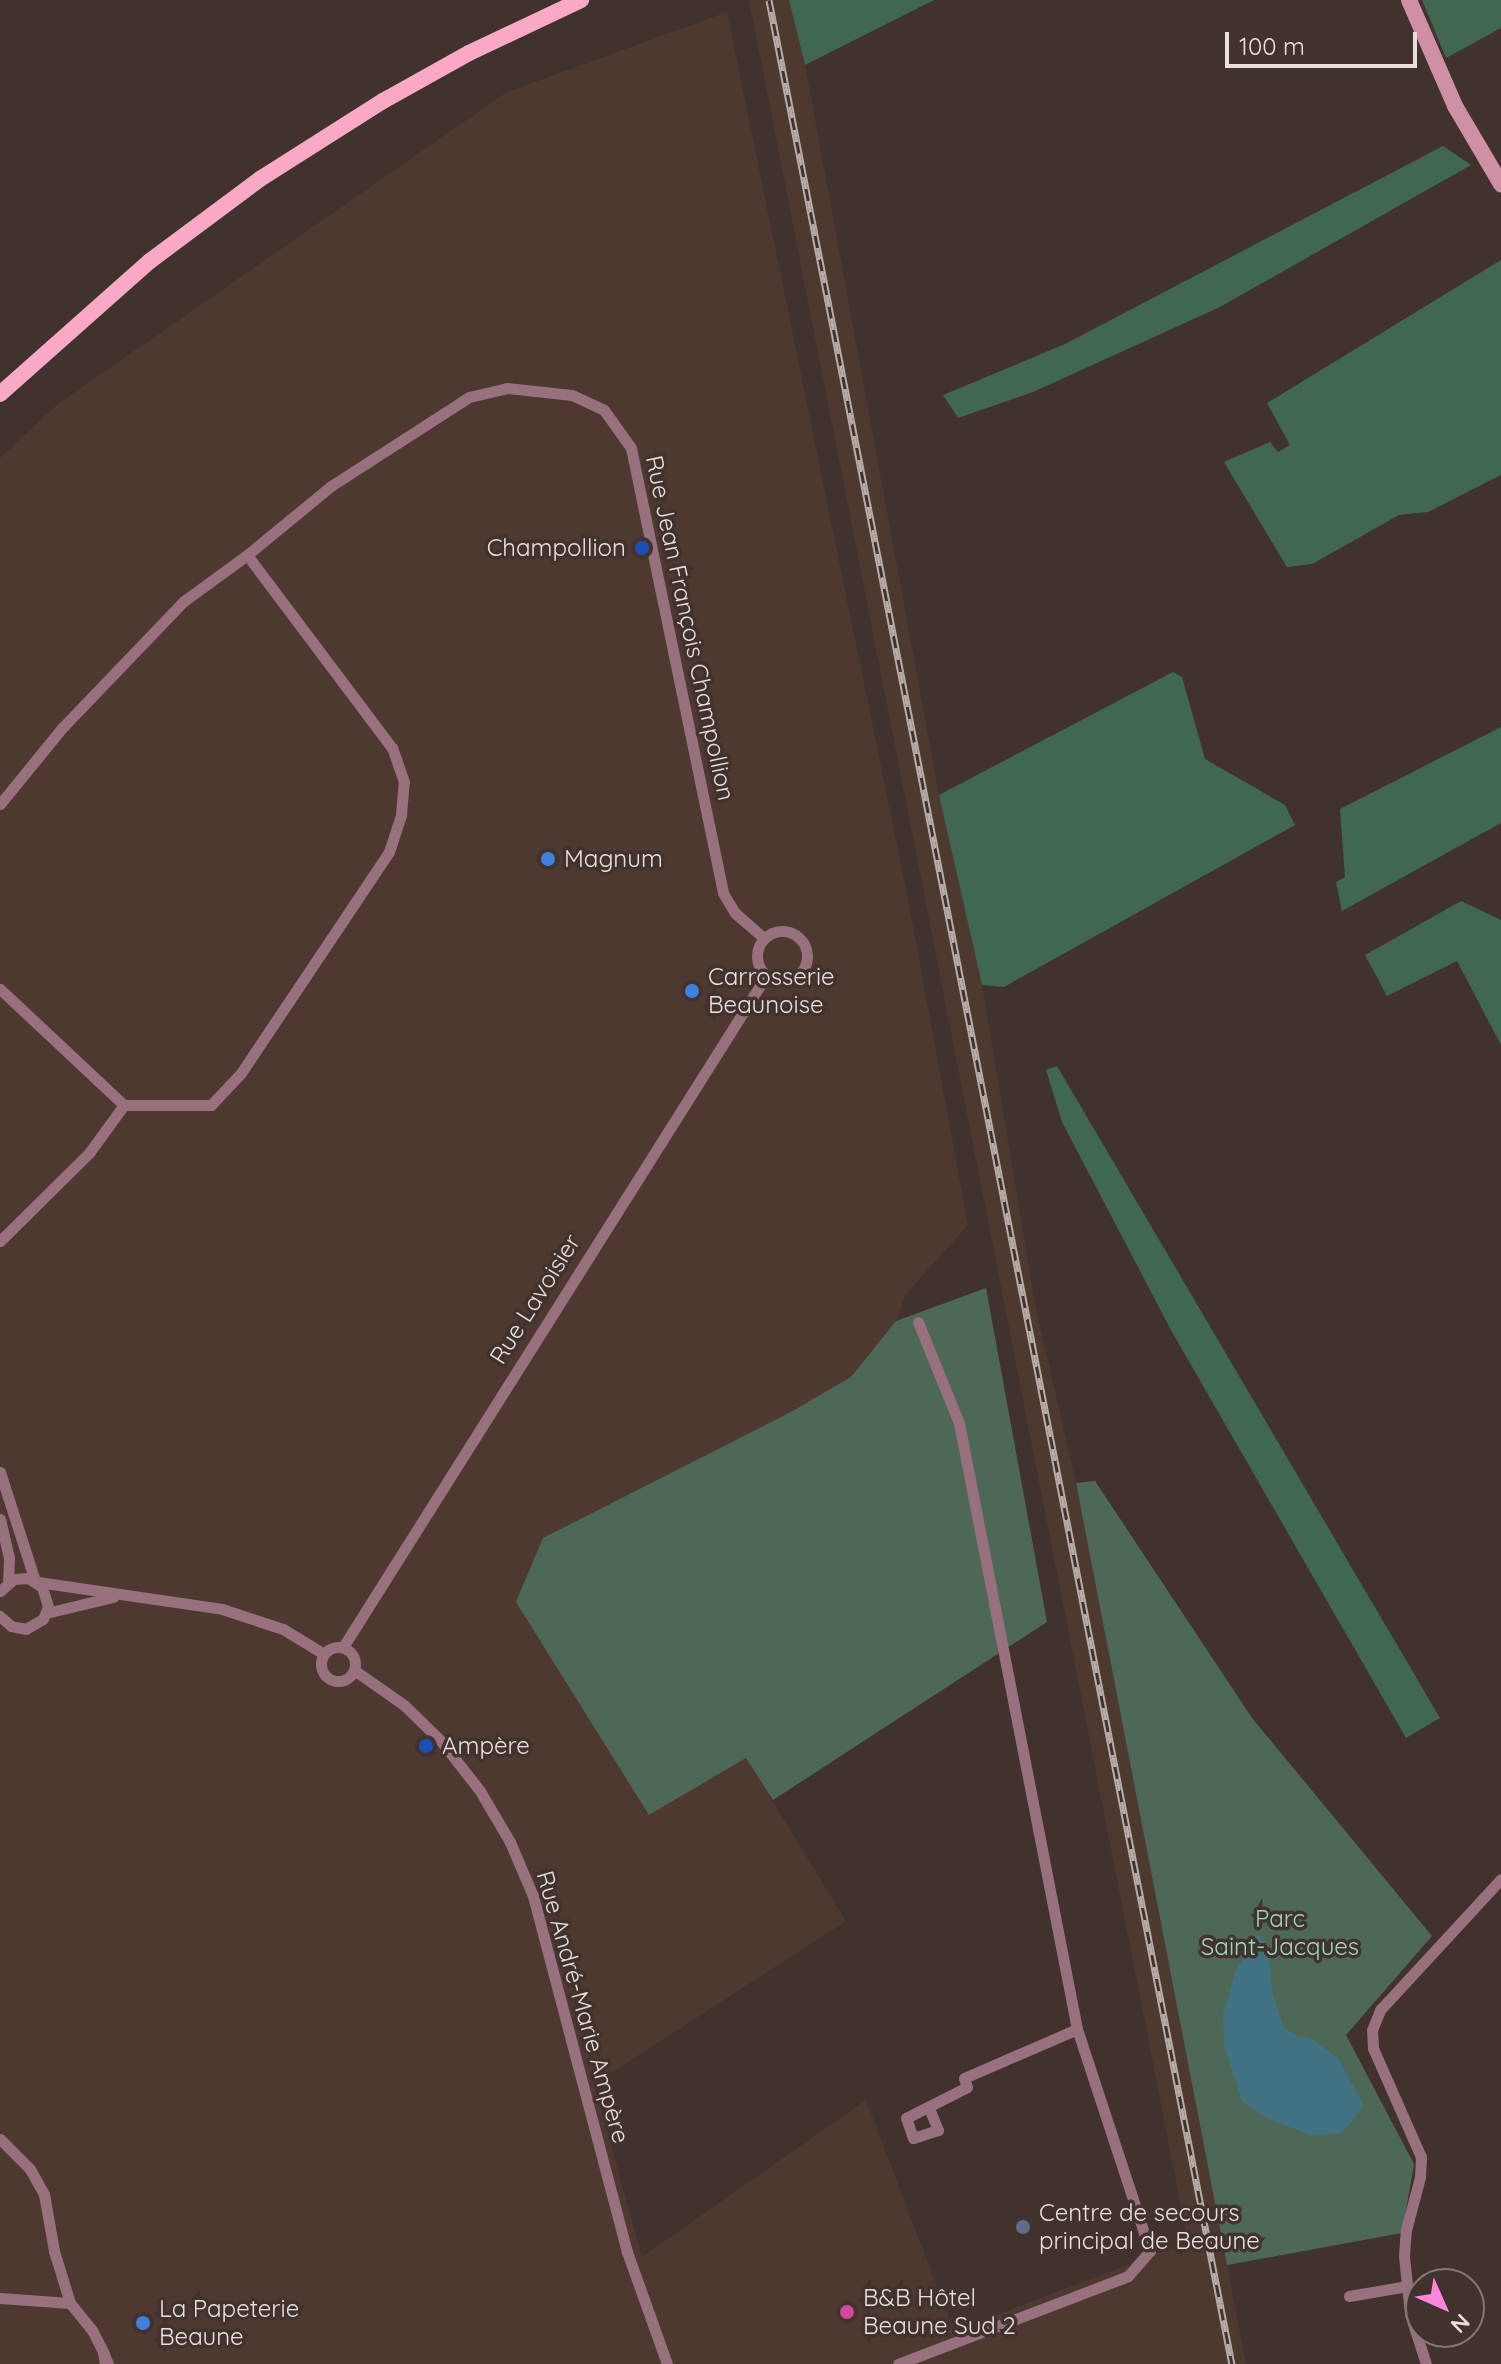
<!DOCTYPE html>
<meta charset="utf-8">
<style>
body{margin:0}
#map{position:relative;width:1501px;height:2364px;overflow:hidden;background:#41322d;font-family:Quicksand,sans-serif}
div>[style]{position:absolute}
.built>*{inset:0;background:#4e3931}
.green>*{inset:0;background:#4e6858}
.forest>*{inset:0;background:#406750}
.water>*{inset:0;background:#417282}
.minor>*{height:11px;margin:-5.5px;padding:0 5.5px;transform-origin:5.5px;border-radius:5.5px;background:#98707e}
.minor>.ring{margin:-5.5px;padding:0;box-sizing:content-box;background:none;border:11px solid #98707e;border-radius:50%}
.secondary>*{height:16px;margin:-8px;padding:0 8px;transform-origin:8px;border-radius:8px;background:#cf90a6}
.primary>*{height:16px;margin:-8px;padding:0 8px;transform-origin:8px;border-radius:8px;background:#f9a9c5}
.rail>*{height:7px;margin-top:-3.5px;transform-origin:0;background:repeating-linear-gradient(90deg,#41322d 0 12px,#b7aca8 0 24px);box-sizing:border-box;border-block:2px solid #b7aca8}
.dots>*{width:22px;height:22px;translate:-50% -50%;box-sizing:border-box;border:4px solid #41322d;border-radius:50%}
span{translate:-50% -50%;white-space:nowrap;text-align:center;line-height:1.15;-webkit-text-stroke:7px #41322d;paint-order:stroke}
.poi-label{font-size:24px;color:#e9dfdc}
.right{translate:-100% -50%;text-align:right}
.left{translate:0 -50%;text-align:left}
.street-label{font-size:24px;color:#e9dfdc}
.park-label{font-size:24px;color:#98dbb3}
.north{position:absolute;left:1405px;top:2268px;width:80px;height:80px;box-sizing:border-box;background:#41322d;border:2px solid #847773;border-radius:50%;rotate:135deg;font-size:22px;font-weight:700;line-height:32px;text-align:center;color:#e9dfdc}
.north::after{content:'';display:block;margin:auto;width:28px;height:36px;background:#ff85df;clip-path:polygon(50% 0,100% 100%,50% 72%,0 100%)}
.scale{position:absolute;left:1225px;top:32px;width:192px;height:36px;box-sizing:border-box;border:4px solid #e9dfdc;border-top:0;padding-left:10px;font-size:24px;line-height:28px;white-space:nowrap;color:#e9dfdc;-webkit-text-stroke:6px #41322d;paint-order:stroke}
</style>
<div id="map">
<div class="built">
<div style="clip-path:polygon(749px 0,789px 0,805px 65px,939px 795px,982px 985px,1035px 1304px,1076px 1483px,1246px 2364px,0 2364px,0 458px,58px 404px,507px 92px,727px 12px,908px 899px,968px 1225px,906px 1294px,896px 1321px,852px 1377px,789px 1413px,649px 1815px,746px 1758px,846px 1921px,594px 2084px,642px 2257px,866px 2100px,954px 2331px,1188px 2242px)"></div>
</div>
<div class="green">
<div style="clip-path:polygon(986px 1288px,1047px 1622px,773px 1800px,746px 1758px,649px 1815px,516px 1602px,543px 1538px,789px 1413px,851px 1377px,896px 1321px)"></div>
<div style="clip-path:polygon(1095px 1481px,1252px 1718px,1432px 1936px,1346px 2035px,1414px 2164px,1402px 2233px,1227px 2265px,1076px 1483px)"></div>
</div>
<div class="forest">
<div style="clip-path:polygon(789px 0,934px 0,805px 65px)"></div>
<div style="clip-path:polygon(1422px 0,1501px 0,1501px 28px,1446px 58px)"></div>
<div style="clip-path:polygon(1443px 146px,1471px 165px,1220px 307px,1033px 392px,958px 418px,943px 395px,1065px 344px)"></div>
<div style="clip-path:polygon(1501px 260px,1501px 475px,1428px 512px,1399px 515px,1312px 564px,1287px 567px,1224px 462px,1270px 442px,1278px 452px,1290px 445px,1267px 403px)"></div>
<div style="clip-path:polygon(1173px 672px,1182px 677px,1205px 759px,1285px 805px,1295px 825px,1004px 987px,982px 985px,939px 795px)"></div>
<div style="clip-path:polygon(1501px 727px,1501px 823px,1342px 911px,1336px 882px,1345px 877px,1340px 809px)"></div>
<div style="clip-path:polygon(1461px 901px,1501px 920px,1501px 1045px,1457px 961px,1387px 996px,1365px 955px)"></div>
<div style="clip-path:polygon(1057px 1066px,1440px 1718px,1406px 1738px,1172px 1332px,1062px 1122px,1046px 1070px)"></div>
</div>
<div class="water">
<div style="clip-path:polygon(1258px 1935px,1267px 1945px,1273px 1994px,1283px 2027px,1297px 2036px,1310px 2038px,1338px 2058px,1364px 2106px,1342px 2133px,1311px 2135px,1268px 2119px,1242px 2101px,1224px 2045px,1223px 2015px,1236px 1970px)"></div>
</div>
<div class="minor">
<div style="left:0;top:804px;width:98px;rotate:-50.8deg"></div>
<div style="left:62px;top:728px;width:176px;rotate:-46.2deg"></div>
<div style="left:184px;top:601px;width:78px;rotate:-36.1deg"></div>
<div style="left:247px;top:555px;width:109px;rotate:-39.4deg"></div>
<div style="left:331px;top:486px;width:164px;rotate:-32.8deg"></div>
<div style="left:469px;top:397px;width:39px;rotate:-13deg"></div>
<div style="left:507px;top:388px;width:65px;rotate:6.1deg"></div>
<div style="left:572px;top:395px;width:35px;rotate:25deg"></div>
<div style="left:604px;top:410px;width:47px;rotate:54.6deg"></div>
<div style="left:631px;top:448px;width:454px;rotate:78.3deg"></div>
<div style="left:723px;top:893px;width:23px;rotate:59deg"></div>
<div style="left:735px;top:913px;width:38px;rotate:41deg"></div>
<div class="ring" style="left:757px;top:931px;width:39px;height:39px"></div>
<div style="left:0;top:989px;width:170px;rotate:43.1deg"></div>
<div style="left:124px;top:1105px;width:87px"></div>
<div style="left:211px;top:1105px;width:44px;rotate:-46.8deg"></div>
<div style="left:241px;top:1073px;width:266px;rotate:-56.2deg"></div>
<div style="left:389px;top:852px;width:40px;rotate:-72deg"></div>
<div style="left:401px;top:814px;width:32px;rotate:-85deg"></div>
<div style="left:404px;top:782px;width:36px;rotate:-109deg"></div>
<div style="left:392px;top:748px;width:241px;rotate:-126.9deg"></div>
<div style="left:0;top:1241px;width:125px;rotate:-44.7deg"></div>
<div style="left:89px;top:1153px;width:59px;rotate:-53.9deg"></div>
<div style="left:0;top:1472px;width:114px;rotate:72.2deg"></div>
<div style="left:0;top:1519px;width:39px;rotate:77deg"></div>
<div style="left:9px;top:1557px;width:25px;rotate:92deg"></div>
<div style="left:38px;top:1582px;width:186px;rotate:8.3deg"></div>
<div style="left:222px;top:1609px;width:64px;rotate:18.2deg"></div>
<div style="left:283px;top:1629px;width:48px;rotate:31.4deg"></div>
<div style="left:0;top:1591px;width:18px;rotate:-41deg"></div>
<div style="left:14px;top:1579px;width:14px;rotate:-4deg"></div>
<div style="left:28px;top:1578px;width:17px;rotate:33deg"></div>
<div style="left:42px;top:1587px;width:21px;rotate:73deg"></div>
<div style="left:48px;top:1607px;width:13px;rotate:113deg"></div>
<div style="left:43px;top:1619px;width:20px;rotate:150deg"></div>
<div style="left:26px;top:1629px;width:15px;rotate:-169deg"></div>
<div style="left:11px;top:1626px;width:15px;rotate:-138deg"></div>
<div style="left:46px;top:1613px;width:69px;rotate:-13.4deg"></div>
<div class="ring" style="left:321px;top:1647px;width:23px;height:23px"></div>
<div style="left:343px;top:1647px;width:793px;rotate:-57.77deg"></div>
<div style="left:354px;top:1670px;width:61px;rotate:35deg"></div>
<div style="left:404px;top:1705px;width:52px;rotate:44.2deg"></div>
<div style="left:441px;top:1741px;width:63px;rotate:52deg"></div>
<div style="left:480px;top:1791px;width:59px;rotate:59.5deg"></div>
<div style="left:510px;top:1842px;width:59px;rotate:66.9deg"></div>
<div style="left:533px;top:1896px;width:368px;rotate:75.2deg"></div>
<div style="left:627px;top:2252px;width:119px;rotate:70.3deg"></div>
<div style="left:929px;top:2108px;width:24px;rotate:68deg"></div>
<div style="left:938px;top:2130px;width:26px;rotate:162deg"></div>
<div style="left:913px;top:2138px;width:21px;rotate:-109deg"></div>
<div style="left:906px;top:2118px;width:68px;rotate:-26.9deg"></div>
<div style="left:967px;top:2087px;width:9px;rotate:-108deg"></div>
<div style="left:964px;top:2078px;width:123px;rotate:-23.4deg"></div>
<div style="left:0;top:2139px;width:42px;rotate:45deg"></div>
<div style="left:30px;top:2169px;width:29px;rotate:61deg"></div>
<div style="left:44px;top:2194px;width:58px;rotate:80deg"></div>
<div style="left:54px;top:2251px;width:54px;rotate:72.9deg"></div>
<div style="left:70px;top:2303px;width:35px;rotate:51deg"></div>
<div style="left:92px;top:2330px;width:25px;rotate:63deg"></div>
<div style="left:1349px;top:2296px;width:59px;rotate:-9.8deg"></div>
<div style="left:0;top:2298px;width:70px;rotate:4.1deg"></div>
<div style="left:105px;top:2364px;width:12px;rotate:-99deg"></div>
<div style="left:103px;top:2352px;width:13px;rotate:67deg"></div>
<div style="left:898px;top:2364px;width:246px;rotate:-20.9deg"></div>
<div style="left:1128px;top:2276px;width:33px;rotate:-49deg"></div>
<div style="left:1150px;top:2251px;width:234px;rotate:-108.2deg"></div>
<div style="left:1077px;top:2029px;width:617px;rotate:-101.02deg"></div>
<div style="left:959px;top:1423px;width:109px;rotate:-112.1deg"></div>
<div style="left:1426px;top:2364px;width:52px;rotate:-107.7deg"></div>
<div style="left:1410px;top:2314px;width:58px;rotate:-95.9deg"></div>
<div style="left:1404px;top:2256px;width:26px;rotate:-86deg"></div>
<div style="left:1406px;top:2230px;width:55px;rotate:-75.2deg"></div>
<div style="left:1420px;top:2177px;width:20px;rotate:-87deg"></div>
<div style="left:1421px;top:2157px;width:119px;rotate:-113.8deg"></div>
<div style="left:1373px;top:2048px;width:18px;rotate:-93deg"></div>
<div style="left:1372px;top:2030px;width:22px;rotate:-68deg"></div>
<div style="left:1380px;top:2010px;width:178px;rotate:-47.3deg"></div>
</div>
<div class="secondary">
<div style="left:1409px;top:0;width:116px;rotate:66.5deg"></div>
<div style="left:1455px;top:106px;width:91px;rotate:59.5deg"></div>
</div>
<div class="primary">
<div style="left:0;top:394px;width:200px;rotate:-41.6deg"></div>
<div style="left:150px;top:261px;width:137px;rotate:-36.7deg"></div>
<div style="left:260px;top:179px;width:146px;rotate:-32.4deg"></div>
<div style="left:383px;top:101px;width:98px;rotate:-29.2deg"></div>
<div style="left:469px;top:53px;width:124px;rotate:-25.3deg"></div>
</div>
<div class="rail">
<div style="left:769px;top:0;width:2409px;rotate:78.92deg"></div>
</div>
<div class="dots">
<div style="left:642px;top:548px;background:#1a4fb4"></div>
<div style="left:548px;top:859px;background:#3f7fe0"></div>
<div style="left:692px;top:991px;background:#3f7fe0"></div>
<div style="left:426px;top:1746px;background:#1a4fb4"></div>
<div style="left:1023px;top:2227px;background:#5c6f8a"></div>
<div style="left:847px;top:2312px;background:#d1479c"></div>
<div style="left:143px;top:2323px;background:#3f7fe0"></div>
</div>
<div class="poi-label">
<span class="right" style="left:626px;top:548px">Champollion</span>
<span class="left" style="left:564px;top:859px">Magnum</span>
<span class="left" style="left:708px;top:991px">Carrosserie<br>Beaunoise</span>
<span class="left" style="left:442px;top:1746px">Ampère</span>
<span class="left" style="left:1039px;top:2227px">Centre de secours<br>principal de Beaune</span>
<span class="left" style="left:863px;top:2312px">B&amp;B Hôtel<br>Beaune Sud 2</span>
<span class="left" style="left:159px;top:2323px">La Papeterie<br>Beaune</span>
</div>
<div class="street-label">
<span style="left:690px;top:628px;rotate:78deg">Rue Jean François Champollion</span>
<span style="left:535px;top:1299px;rotate:-58deg">Rue Lavoisier</span>
<span style="left:583px;top:2007px;rotate:74deg">Rue André-Marie Ampère</span>
</div>
<div class="park-label">
<span style="left:1280px;top:1933px">Parc<br>Saint-Jacques</span>
</div>
<div class="north">N</div>
<div class="scale">100 m</div>
</div>
